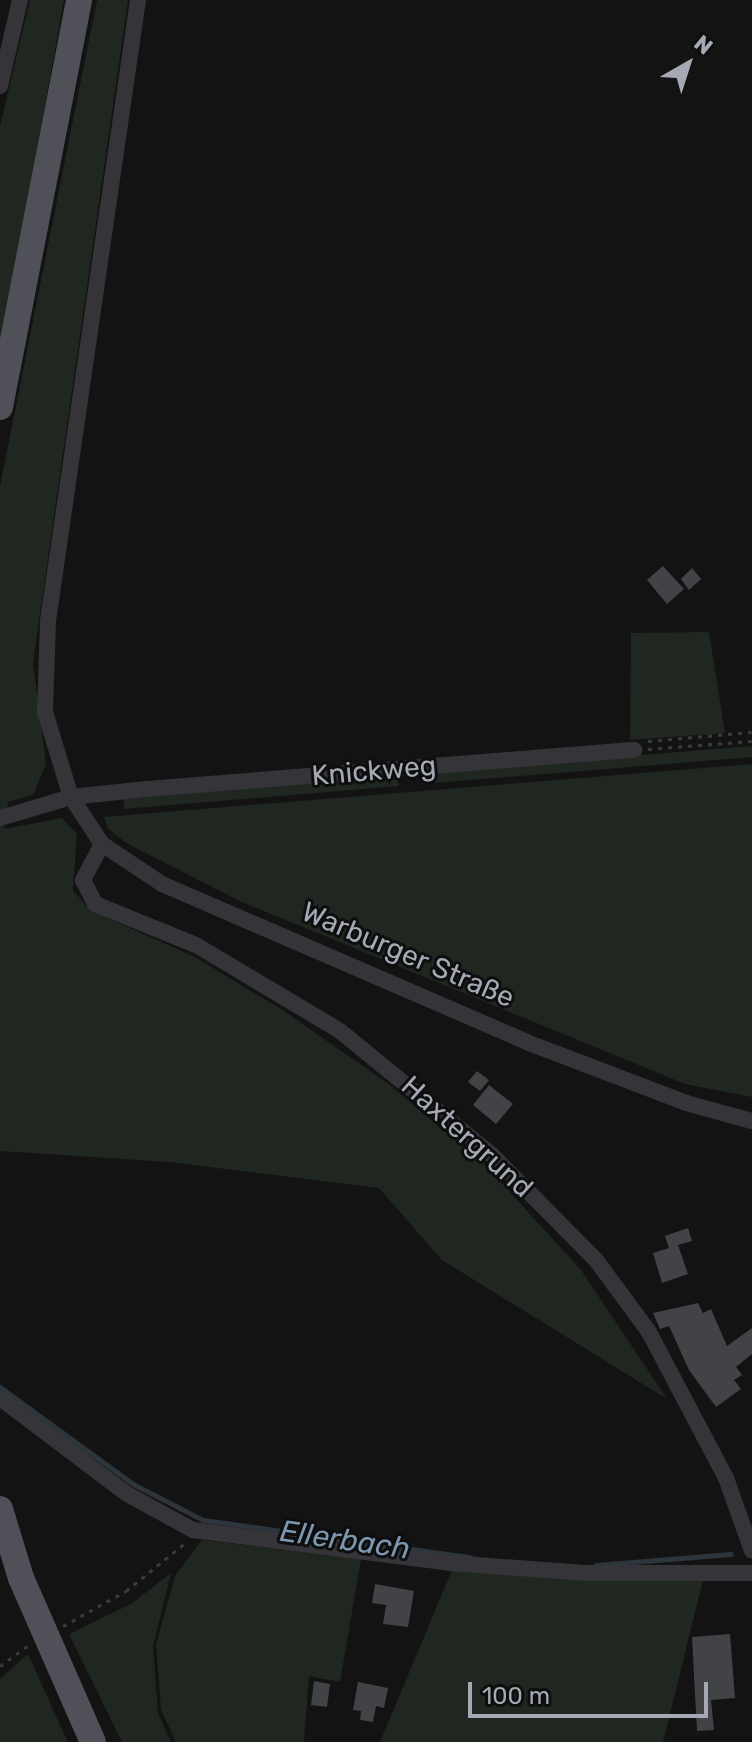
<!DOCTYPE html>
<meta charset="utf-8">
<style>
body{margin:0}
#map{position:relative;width:752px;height:1742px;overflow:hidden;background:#131314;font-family:Rubik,sans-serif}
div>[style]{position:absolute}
.green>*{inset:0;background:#1f2720}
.stream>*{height:5px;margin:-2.5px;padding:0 2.5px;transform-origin:2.5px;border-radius:2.5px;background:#2c353c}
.building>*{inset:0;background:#424347}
.path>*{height:3px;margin-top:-1.5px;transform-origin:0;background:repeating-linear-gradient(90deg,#3a3b40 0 4px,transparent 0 10px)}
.minor>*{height:16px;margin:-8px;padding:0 8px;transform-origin:8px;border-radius:8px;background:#343439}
.primary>*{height:26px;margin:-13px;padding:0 13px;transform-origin:13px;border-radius:13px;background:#505158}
span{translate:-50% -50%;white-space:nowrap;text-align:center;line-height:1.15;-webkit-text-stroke:6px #0e0e0f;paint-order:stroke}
.street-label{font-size:28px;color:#a4a9b4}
.water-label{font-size:30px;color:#7c97af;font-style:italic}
.north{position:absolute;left:648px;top:24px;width:80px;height:80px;-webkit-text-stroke:6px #0e0e0f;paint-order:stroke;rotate:39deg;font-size:22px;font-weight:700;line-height:32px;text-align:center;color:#a4a9b4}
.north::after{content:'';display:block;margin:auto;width:28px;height:36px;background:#a4a9b4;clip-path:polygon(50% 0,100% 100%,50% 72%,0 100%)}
.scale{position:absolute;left:468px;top:1682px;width:240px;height:36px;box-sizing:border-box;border:4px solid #a4a9b4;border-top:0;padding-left:10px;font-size:24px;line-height:28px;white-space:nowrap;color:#a4a9b4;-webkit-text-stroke:6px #0e0e0f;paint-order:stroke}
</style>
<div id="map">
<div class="green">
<div style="clip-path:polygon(30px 0,64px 0,0 353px,0 126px)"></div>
<div style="clip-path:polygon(97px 0,128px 0,33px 663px,46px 764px,33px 795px,8px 802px,4px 829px,62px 818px,77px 834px,73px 890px,90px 910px,195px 957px,284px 1011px,390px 1085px,486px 1166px,581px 1270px,667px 1399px,442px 1260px,379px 1188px,169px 1162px,0 1151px,0 486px)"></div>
<div style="clip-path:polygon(709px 632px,725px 733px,630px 740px,631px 633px)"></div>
<div style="clip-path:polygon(752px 746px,752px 757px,422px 784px,421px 773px)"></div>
<div style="clip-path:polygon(752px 764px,752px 1097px,685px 1084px,242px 902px,128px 844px,108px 829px,104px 817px)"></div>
<div style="clip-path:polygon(398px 774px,399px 786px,124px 809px,124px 799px)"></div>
<div style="clip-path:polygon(202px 1540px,361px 1559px,340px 1682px,309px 1676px,304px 1742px,176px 1742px,161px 1710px,156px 1645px,175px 1576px)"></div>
<div style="clip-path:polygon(452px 1570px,703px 1580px,663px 1742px,380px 1742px)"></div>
<div style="clip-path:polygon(171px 1573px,153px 1646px,158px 1713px,171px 1742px,122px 1742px,69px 1634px,131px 1604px)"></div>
<div style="clip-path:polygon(28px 1654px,60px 1725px,68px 1742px,0 1742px,0 1679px)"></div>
</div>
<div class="stream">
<div style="left:0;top:1387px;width:165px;rotate:36.1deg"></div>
<div style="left:133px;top:1484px;width:79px;rotate:27.2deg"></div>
<div style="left:203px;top:1520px;width:270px;rotate:7.9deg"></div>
<div style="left:596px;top:1565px;width:135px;rotate:-4.7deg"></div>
</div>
<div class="building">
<div style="clip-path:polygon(663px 566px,684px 589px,667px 604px,647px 580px)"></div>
<div style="clip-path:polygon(692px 568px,701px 579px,689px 590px,681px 579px)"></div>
<div style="clip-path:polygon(477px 1071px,489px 1080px,480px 1091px,468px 1082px)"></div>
<div style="clip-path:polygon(489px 1085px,513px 1104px,496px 1124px,473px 1105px)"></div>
<div style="clip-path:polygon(688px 1228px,692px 1241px,678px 1245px,688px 1274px,662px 1283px,653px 1253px,669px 1248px,665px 1236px)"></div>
<div style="clip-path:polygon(698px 1303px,703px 1313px,711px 1309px,727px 1346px,752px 1328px,752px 1354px,736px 1367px,742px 1375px,734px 1380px,741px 1389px,716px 1407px,689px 1370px,669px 1326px,660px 1329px,653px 1313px)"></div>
<div style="clip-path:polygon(375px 1584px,414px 1591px,408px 1627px,383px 1624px,386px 1605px,372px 1603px)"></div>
<div style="clip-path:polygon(730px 1634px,735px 1698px,711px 1700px,714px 1730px,697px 1731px,692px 1637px)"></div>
<div style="clip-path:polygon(314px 1681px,330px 1684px,327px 1707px,311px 1705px)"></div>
<div style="clip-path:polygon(358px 1682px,388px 1688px,384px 1708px,376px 1706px,373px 1722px,360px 1720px,361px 1711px,353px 1710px)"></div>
</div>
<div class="path">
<div style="left:648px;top:741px;width:104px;rotate:-4.9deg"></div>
<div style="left:648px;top:749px;width:104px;rotate:-4.4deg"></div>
<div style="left:63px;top:1626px;width:72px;rotate:-29.1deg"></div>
<div style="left:126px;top:1591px;width:76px;rotate:-39.1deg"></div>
<div style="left:0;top:1666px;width:36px;rotate:-36deg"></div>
</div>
<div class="minor">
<div style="left:138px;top:0;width:627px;rotate:98.25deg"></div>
<div style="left:48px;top:621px;width:91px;rotate:91.9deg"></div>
<div style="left:45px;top:712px;width:89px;rotate:73deg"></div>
<div style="left:71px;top:797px;width:56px;rotate:56.6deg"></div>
<div style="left:102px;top:844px;width:72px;rotate:33.7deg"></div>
<div style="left:162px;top:884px;width:408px;rotate:23.4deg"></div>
<div style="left:537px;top:1046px;width:160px;rotate:20.9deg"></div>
<div style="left:686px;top:1103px;width:68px;rotate:15.3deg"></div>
<div style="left:0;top:86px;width:88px;rotate:-76.9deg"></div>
<div style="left:0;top:818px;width:74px;rotate:-16.5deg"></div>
<div style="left:71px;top:797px;width:76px;rotate:-6deg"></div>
<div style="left:147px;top:789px;width:489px;rotate:-4.6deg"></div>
<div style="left:102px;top:844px;width:41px;rotate:117.8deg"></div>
<div style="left:83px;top:880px;width:27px;rotate:63deg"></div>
<div style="left:95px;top:904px;width:109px;rotate:22.1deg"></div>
<div style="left:196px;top:945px;width:168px;rotate:30.8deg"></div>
<div style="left:340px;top:1031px;width:196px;rotate:39.2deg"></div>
<div style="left:492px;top:1155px;width:148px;rotate:45.3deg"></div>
<div style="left:596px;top:1260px;width:89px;rotate:53.6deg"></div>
<div style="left:649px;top:1332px;width:165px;rotate:62.2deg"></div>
<div style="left:726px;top:1478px;width:77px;rotate:70.4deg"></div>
<div style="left:0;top:1398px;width:159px;rotate:37.1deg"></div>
<div style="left:127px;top:1494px;width:75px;rotate:28.6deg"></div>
<div style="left:193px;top:1530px;width:259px;rotate:7.3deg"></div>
<div style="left:450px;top:1563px;width:135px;rotate:4.2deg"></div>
<div style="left:585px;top:1573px;width:167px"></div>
</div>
<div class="primary">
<div style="left:0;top:407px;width:415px;rotate:-79deg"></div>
<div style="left:0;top:1509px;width:72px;rotate:73.1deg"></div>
<div style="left:21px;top:1578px;width:179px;rotate:66.3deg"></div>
</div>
<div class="street-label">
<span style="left:374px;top:771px;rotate:-5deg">Knickweg</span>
<span style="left:408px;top:955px;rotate:23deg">Warburger Straße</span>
<span style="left:467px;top:1137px;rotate:42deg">Haxtergrund</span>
</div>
<div class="water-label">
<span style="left:345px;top:1540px;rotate:8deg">Ellerbach</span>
</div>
<div class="north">N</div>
<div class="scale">100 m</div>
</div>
